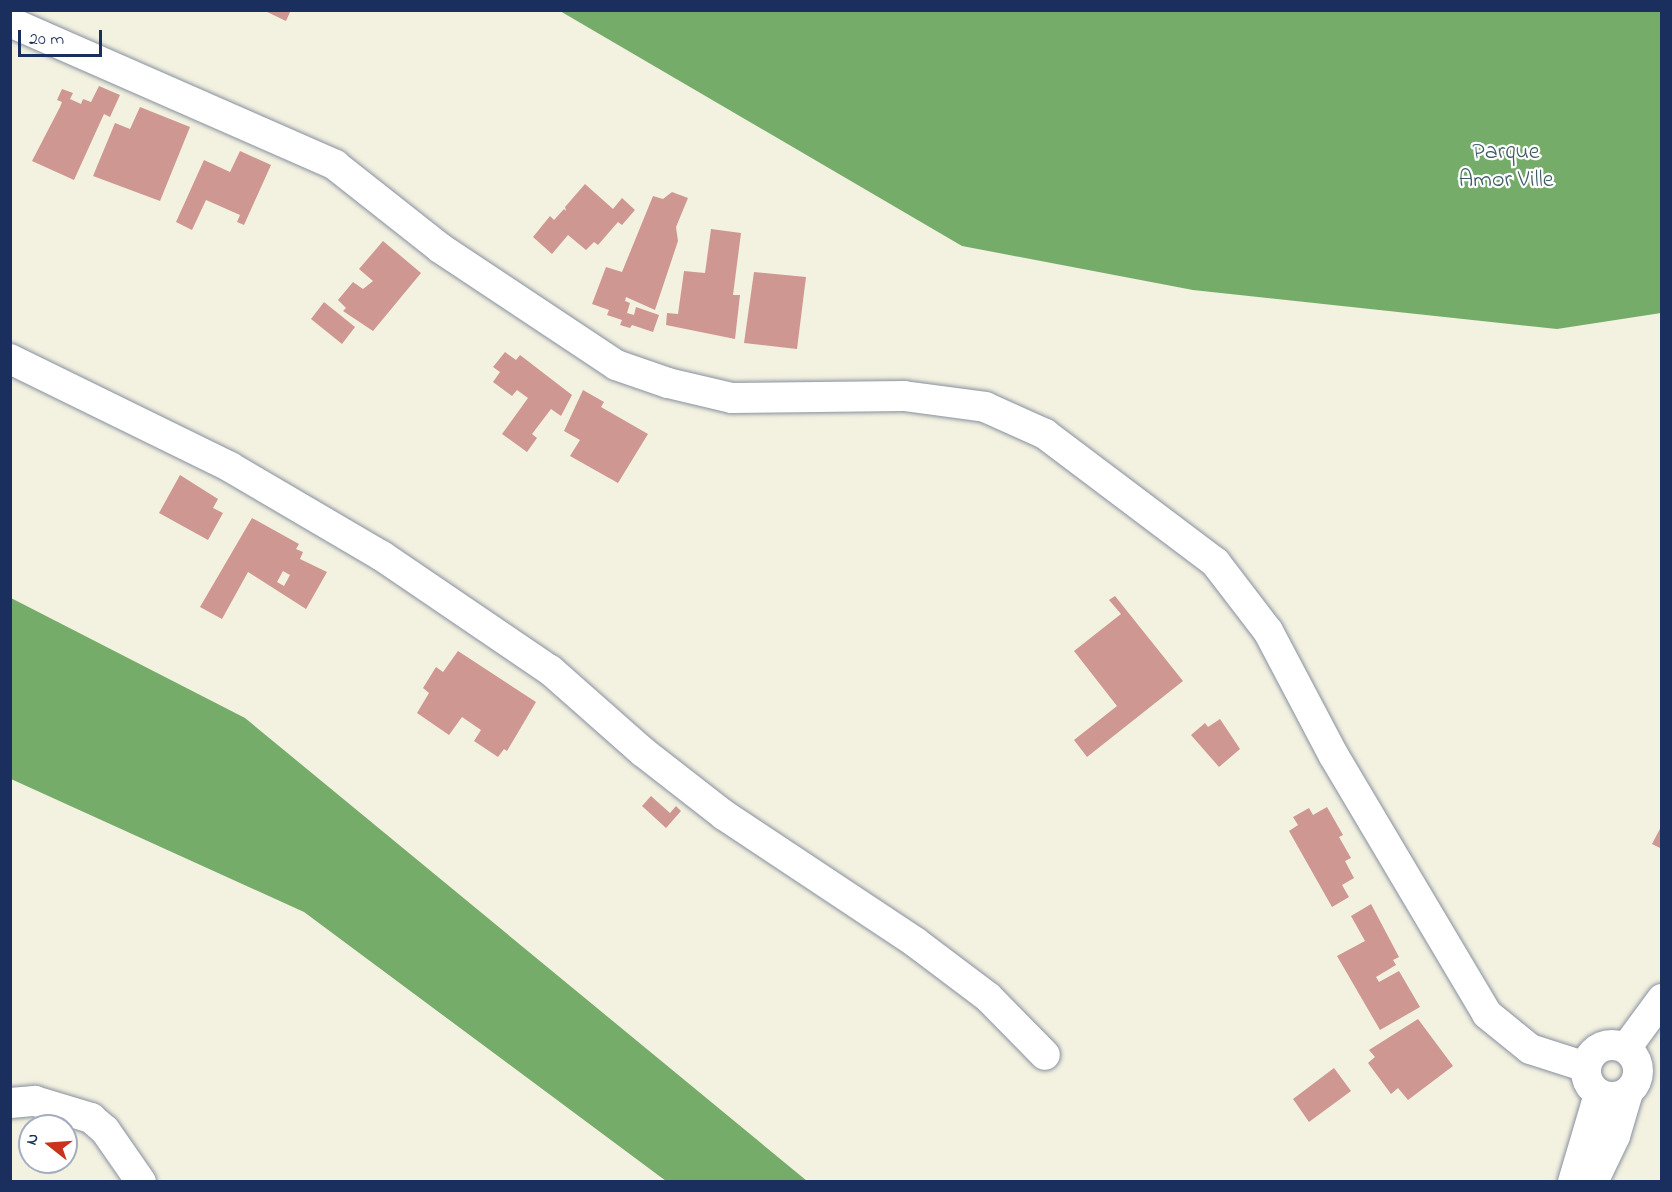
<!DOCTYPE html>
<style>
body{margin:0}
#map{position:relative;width:1672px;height:1192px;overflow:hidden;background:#f3f1e0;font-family:"Indie Flower",sans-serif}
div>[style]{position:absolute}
.forest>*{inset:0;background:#75ac69}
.building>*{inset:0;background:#cf9792}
.roads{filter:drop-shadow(0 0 2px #87909f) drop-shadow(0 0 2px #87909f)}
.minor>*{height:30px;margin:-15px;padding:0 15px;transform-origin:15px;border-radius:15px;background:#fff}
.minor>.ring{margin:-15px;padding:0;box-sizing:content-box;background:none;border:30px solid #fff;border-radius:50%}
span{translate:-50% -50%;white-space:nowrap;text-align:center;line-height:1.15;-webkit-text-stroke:4.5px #fff;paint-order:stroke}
.park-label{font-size:24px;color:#3f5d66}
.frame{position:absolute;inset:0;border:12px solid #1b2f5e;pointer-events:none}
.north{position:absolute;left:18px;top:1114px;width:60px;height:60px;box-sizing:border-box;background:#fff;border:2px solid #a4acbf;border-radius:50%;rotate:287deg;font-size:16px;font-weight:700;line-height:24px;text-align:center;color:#1b2f5e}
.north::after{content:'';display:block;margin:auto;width:21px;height:27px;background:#c8321e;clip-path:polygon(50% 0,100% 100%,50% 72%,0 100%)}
.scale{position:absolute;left:18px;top:30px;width:84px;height:27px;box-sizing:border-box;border:3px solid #1b2f5e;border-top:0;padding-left:8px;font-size:18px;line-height:21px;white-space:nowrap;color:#1b2f5e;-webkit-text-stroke:4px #fff;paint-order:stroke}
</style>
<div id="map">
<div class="forest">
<div style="clip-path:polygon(560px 11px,1661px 11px,1661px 313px,1557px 329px,1193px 290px,962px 246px)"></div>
<div style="clip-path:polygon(11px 598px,245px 718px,807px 1181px,666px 1181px,304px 912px,11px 779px)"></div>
</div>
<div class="building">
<div style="clip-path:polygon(263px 10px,291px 10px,286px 21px)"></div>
<div style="clip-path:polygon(99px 86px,120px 95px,110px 117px,104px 114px,74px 180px,32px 161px,60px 107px,62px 102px,57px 100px,62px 89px,73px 93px,70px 99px,81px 104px,83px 99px,91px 102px)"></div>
<div style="clip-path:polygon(140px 107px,190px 127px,160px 201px,93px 176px,115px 123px,130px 129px)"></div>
<div style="clip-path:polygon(240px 151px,271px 165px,244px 225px,237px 222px,240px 215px,206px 200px,192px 230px,176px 222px,204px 160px,230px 172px)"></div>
<div style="clip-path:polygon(585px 184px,613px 209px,622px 198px,635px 210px,622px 225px,618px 222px,598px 245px,594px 242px,586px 250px,568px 235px,552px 254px,533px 237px,550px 216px,554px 220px,564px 209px,566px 211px,565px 207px)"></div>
<div style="clip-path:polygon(672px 192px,688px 198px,676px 227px,678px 241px,655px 310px,626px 297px,625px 301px,630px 303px,627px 313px,634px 315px,636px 307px,659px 315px,653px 332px,632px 325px,630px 328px,620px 325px,622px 320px,607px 315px,609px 310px,592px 304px,606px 267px,622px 272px,653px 196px,663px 199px)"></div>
<div style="clip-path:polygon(711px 229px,741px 233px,733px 295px,740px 295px,735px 339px,666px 325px,667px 313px,678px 314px,684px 271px,705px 273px)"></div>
<div style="clip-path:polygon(383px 241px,421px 273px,373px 331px,343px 311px,346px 308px,338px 300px,353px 282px,363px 289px,373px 281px,359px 269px)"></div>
<div style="clip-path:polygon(754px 272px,806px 277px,797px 349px,744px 343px)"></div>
<div style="clip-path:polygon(324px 302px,355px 327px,342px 344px,311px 319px)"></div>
<div style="clip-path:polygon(505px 352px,516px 360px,520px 355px,572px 395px,561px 416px,551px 409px,532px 434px,537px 438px,527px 452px,502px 434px,528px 398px,517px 390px,512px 396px,493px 382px,500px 372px,493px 367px)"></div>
<div style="clip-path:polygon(583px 390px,604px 402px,601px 407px,648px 434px,618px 483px,570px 456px,580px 440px,564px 431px)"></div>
<div style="clip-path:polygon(180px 475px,218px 499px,213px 508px,223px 513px,208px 540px,159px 513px)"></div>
<div style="clip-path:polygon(evenodd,252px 518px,299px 544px,296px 549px,303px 552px,300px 559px,327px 572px,306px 609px,248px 572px,222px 619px,200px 607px,252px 518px,283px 571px,290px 575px,284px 586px,277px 582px,283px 571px)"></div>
<div style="clip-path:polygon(1115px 596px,1183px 681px,1087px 757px,1074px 740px,1117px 706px,1074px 651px,1121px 614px,1109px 600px)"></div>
<div style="clip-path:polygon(458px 651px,536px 702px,507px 751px,504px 749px,498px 757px,474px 741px,481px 730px,462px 717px,449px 735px,417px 713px,429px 693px,423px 688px,436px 667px,443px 672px)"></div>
<div style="clip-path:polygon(1220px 719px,1240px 749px,1219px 767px,1191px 735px,1205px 723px,1208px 727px)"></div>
<div style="clip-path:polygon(651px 796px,670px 813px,676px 806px,681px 811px,666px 828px,642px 806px)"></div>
<div style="clip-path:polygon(1327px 807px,1343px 835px,1339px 837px,1351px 858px,1345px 861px,1354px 878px,1342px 885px,1349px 897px,1332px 907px,1289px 831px,1298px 825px,1293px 817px,1309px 808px,1313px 815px)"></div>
<div style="clip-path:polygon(1662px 825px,1662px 849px,1652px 844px)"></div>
<div style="clip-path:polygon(1371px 904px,1399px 957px,1393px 960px,1396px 965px,1376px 977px,1379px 982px,1399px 971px,1420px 1007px,1380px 1030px,1337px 956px,1365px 941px,1351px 916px)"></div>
<div style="clip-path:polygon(1418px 1019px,1453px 1066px,1408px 1100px,1398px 1088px,1391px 1094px,1368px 1063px,1375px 1057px,1369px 1050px)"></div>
<div style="clip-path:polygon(1334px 1068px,1351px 1091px,1309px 1122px,1293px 1099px)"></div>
</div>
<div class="roads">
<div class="minor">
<div style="left:10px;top:22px;width:355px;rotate:23.7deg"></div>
<div style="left:335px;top:165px;width:134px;rotate:38.3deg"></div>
<div style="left:440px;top:248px;width:211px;rotate:33.6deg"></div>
<div style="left:616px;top:365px;width:55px;rotate:19.1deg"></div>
<div style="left:668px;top:383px;width:66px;rotate:13.2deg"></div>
<div style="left:732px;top:398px;width:172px;rotate:-0.7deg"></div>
<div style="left:904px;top:396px;width:82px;rotate:7.7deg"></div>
<div style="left:985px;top:407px;width:66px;rotate:24.2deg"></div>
<div style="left:1045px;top:434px;width:213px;rotate:37deg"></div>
<div style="left:1215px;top:562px;width:87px;rotate:52.5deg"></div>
<div style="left:1268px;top:631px;width:141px;rotate:62.2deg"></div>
<div style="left:1334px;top:756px;width:300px;rotate:59.3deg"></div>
<div style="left:1487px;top:1014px;width:55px;rotate:39.1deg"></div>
<div style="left:1530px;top:1049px;width:59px;rotate:17.8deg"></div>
<div style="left:10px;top:359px;width:245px;rotate:26.1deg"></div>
<div style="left:230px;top:467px;width:176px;rotate:30.4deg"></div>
<div style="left:382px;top:556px;width:203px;rotate:34.2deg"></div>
<div style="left:550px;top:670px;width:124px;rotate:41.4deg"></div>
<div style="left:643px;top:752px;width:103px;rotate:37.9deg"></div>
<div style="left:724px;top:815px;width:229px;rotate:33.6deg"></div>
<div style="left:915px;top:942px;width:91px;rotate:37deg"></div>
<div style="left:988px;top:997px;width:81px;rotate:45.5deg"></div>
<div class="ring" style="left:1586px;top:1045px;width:22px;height:22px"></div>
<div style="left:1626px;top:1048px;width:61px;rotate:-53.7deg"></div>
<div style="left:10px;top:1103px;width:25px;rotate:-5deg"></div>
<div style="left:35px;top:1101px;width:59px;rotate:16.9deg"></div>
<div style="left:91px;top:1118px;width:18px;rotate:41deg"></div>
<div style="left:105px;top:1130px;width:63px;rotate:55.3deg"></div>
<div style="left:1573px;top:1182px;width:92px;rotate:-73.5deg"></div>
<div style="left:1593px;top:1182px;width:51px;rotate:-64.4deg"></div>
<div style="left:1615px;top:1136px;width:46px;rotate:-73.5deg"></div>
</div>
</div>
<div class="park-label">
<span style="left:1506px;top:167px">Parque<br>Amor Ville</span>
</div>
<div class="frame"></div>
<div class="north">N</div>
<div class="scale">20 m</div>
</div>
